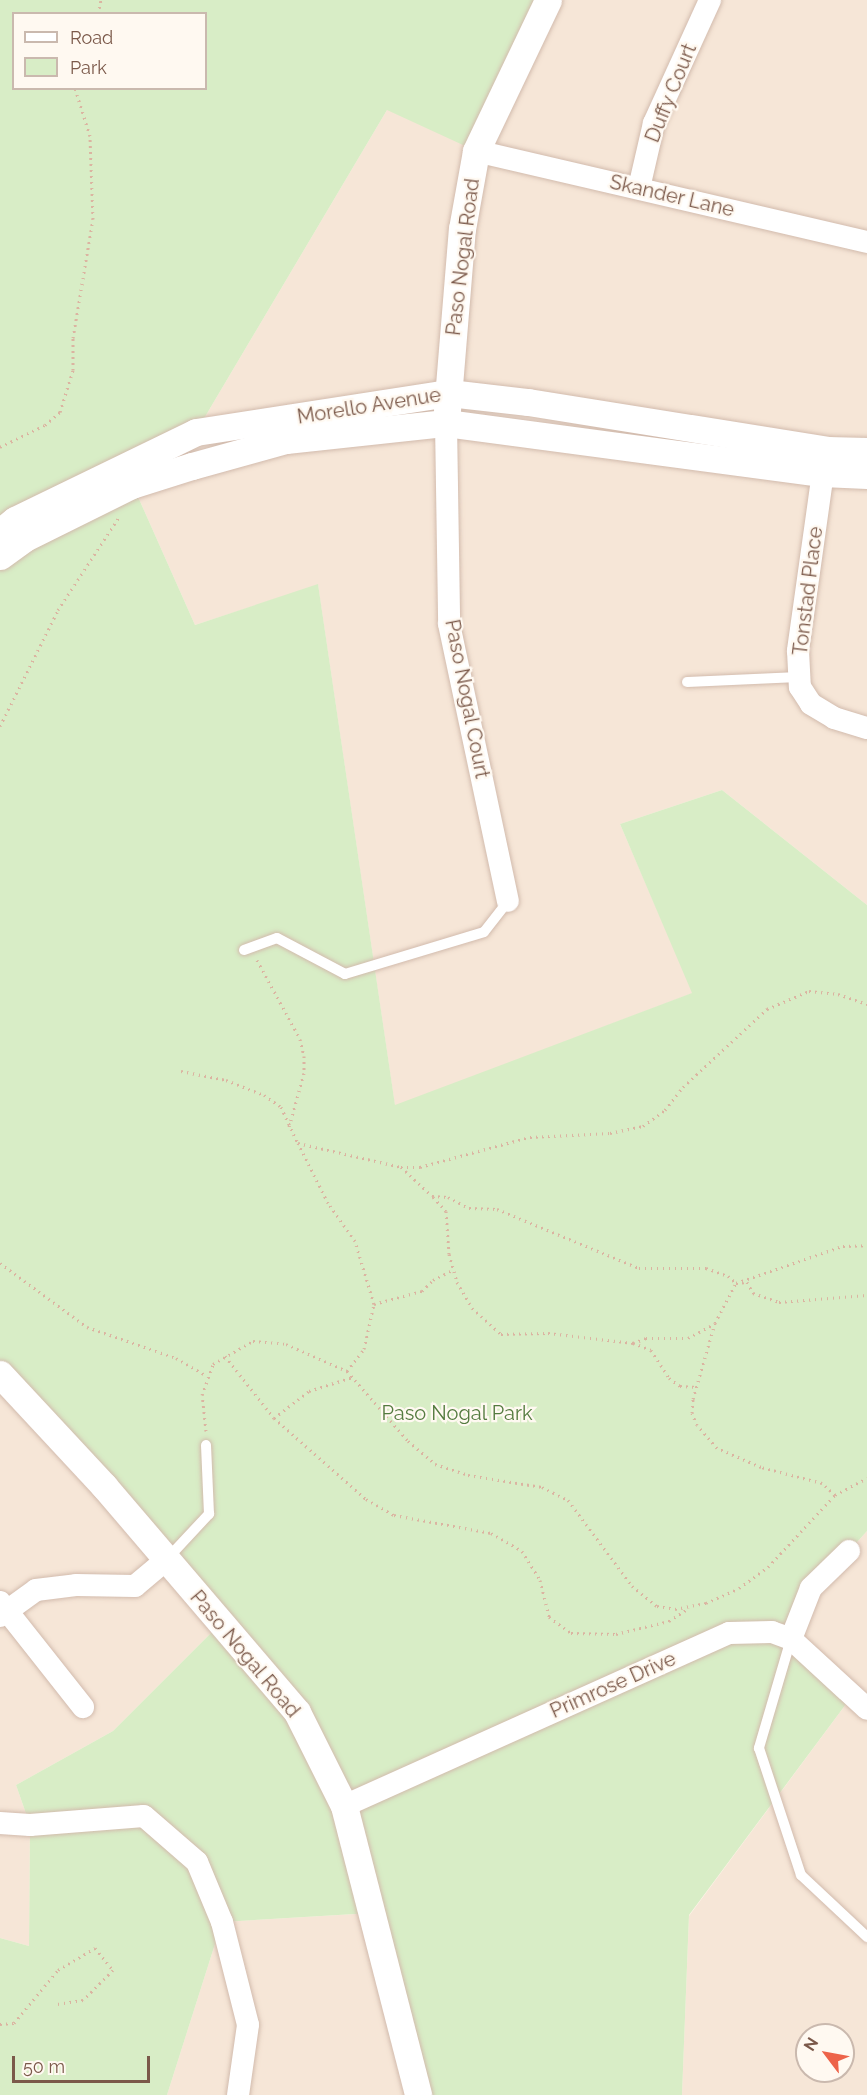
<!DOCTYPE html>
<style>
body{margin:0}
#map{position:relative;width:867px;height:2095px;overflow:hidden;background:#fef5ea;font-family:Raleway,sans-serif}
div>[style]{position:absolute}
.residential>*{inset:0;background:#f6e6d7}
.green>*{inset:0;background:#d8edc6}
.path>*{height:3px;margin-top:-1.5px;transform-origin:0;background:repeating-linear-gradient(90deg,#dbb4a1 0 1.5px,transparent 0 6px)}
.roads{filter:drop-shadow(0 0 2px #d2bbad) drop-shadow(0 0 2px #d2bbad)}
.service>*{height:10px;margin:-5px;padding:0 5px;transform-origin:5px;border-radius:5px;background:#fff}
.minor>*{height:22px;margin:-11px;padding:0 11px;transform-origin:11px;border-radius:11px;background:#fff}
.tertiary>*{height:27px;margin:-13.5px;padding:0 13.5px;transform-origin:13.5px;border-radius:13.5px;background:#fff}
span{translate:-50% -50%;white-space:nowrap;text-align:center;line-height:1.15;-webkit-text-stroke:4.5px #fff9f1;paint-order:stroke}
.street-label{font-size:20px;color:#7b594a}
.park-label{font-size:20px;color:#547b3f}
.legend{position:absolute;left:12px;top:12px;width:195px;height:78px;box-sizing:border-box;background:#fff9f1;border:2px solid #cab9ae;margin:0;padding:8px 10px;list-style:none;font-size:18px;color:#7b594a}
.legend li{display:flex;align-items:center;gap:12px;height:30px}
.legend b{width:30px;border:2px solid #cab9ae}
.north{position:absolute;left:795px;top:2023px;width:60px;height:60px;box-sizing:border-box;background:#fff9f1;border:2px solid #cab9ae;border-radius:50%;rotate:302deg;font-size:16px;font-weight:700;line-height:24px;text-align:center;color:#7b594a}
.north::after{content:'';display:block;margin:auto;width:21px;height:27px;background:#ed6349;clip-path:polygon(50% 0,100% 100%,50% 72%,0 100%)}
.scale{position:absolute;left:12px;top:2056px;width:138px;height:27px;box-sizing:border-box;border:3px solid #7b594a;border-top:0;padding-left:8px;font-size:18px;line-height:21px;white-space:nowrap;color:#7b594a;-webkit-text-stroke:4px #fff9f1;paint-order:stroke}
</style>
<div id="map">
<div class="residential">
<div style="clip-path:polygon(548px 0,867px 0,867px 451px,449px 393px,196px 432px,387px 110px)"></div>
<div style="clip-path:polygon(446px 423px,867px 475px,867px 905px,722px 790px,620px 824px,693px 993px,395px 1106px,318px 585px,195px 625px,135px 490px,192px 466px)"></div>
<div style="clip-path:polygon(0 1374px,222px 1622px,113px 1731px,16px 1785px,30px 1825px,29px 1946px,0 1938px)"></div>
<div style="clip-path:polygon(evenodd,867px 1531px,867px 2095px,682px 2095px,689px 1916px,852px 1696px,791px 1639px,849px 1551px,867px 1531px,807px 2035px,843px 2035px,843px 2071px,807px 2071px,807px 2035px)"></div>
<div style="clip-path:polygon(373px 1913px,418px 2095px,167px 2095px,222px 1922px)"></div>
</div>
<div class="green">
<div style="clip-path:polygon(evenodd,0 0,548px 0,476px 151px,387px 110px,196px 432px,0 532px,0 0,14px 14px,206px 14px,206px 88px,14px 88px,14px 14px)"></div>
<div style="clip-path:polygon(135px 490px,195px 625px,318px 584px,395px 1105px,692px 993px,620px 824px,722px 790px,867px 905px,867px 1531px,849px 1551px,791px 1638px,852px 1696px,689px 1915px,682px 2095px,418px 2095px,372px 1913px,222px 1922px,167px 2095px,0 2095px,0 1938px,29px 1946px,30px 1825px,16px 1785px,113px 1731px,222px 1622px,0 1374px,0 556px)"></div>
</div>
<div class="path">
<div style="left:98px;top:14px;width:14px;rotate:-78deg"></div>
<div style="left:0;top:447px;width:50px;rotate:-26.1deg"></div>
<div style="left:45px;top:425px;width:20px;rotate:-41deg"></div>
<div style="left:60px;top:412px;width:44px;rotate:-72.8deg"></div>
<div style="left:73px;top:370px;width:32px;rotate:-90deg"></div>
<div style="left:73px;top:338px;width:121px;rotate:-80.5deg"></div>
<div style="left:93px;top:219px;width:83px;rotate:-92.1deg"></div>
<div style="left:90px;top:136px;width:50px;rotate:-107.4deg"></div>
<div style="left:0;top:726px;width:130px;rotate:-63.4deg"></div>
<div style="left:58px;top:610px;width:111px;rotate:-56.7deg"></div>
<div style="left:257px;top:960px;width:90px;rotate:61.4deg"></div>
<div style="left:300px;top:1039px;width:17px;rotate:77deg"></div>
<div style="left:304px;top:1056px;width:17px;rotate:90deg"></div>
<div style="left:304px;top:1073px;width:56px;rotate:105.5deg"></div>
<div style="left:181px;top:1071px;width:46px;rotate:11.3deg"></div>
<div style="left:226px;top:1080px;width:41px;rotate:21.5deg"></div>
<div style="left:264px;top:1095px;width:21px;rotate:35deg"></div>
<div style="left:281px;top:1107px;width:40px;rotate:65deg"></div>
<div style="left:401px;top:1167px;width:19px"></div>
<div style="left:420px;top:1167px;width:114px;rotate:-15.3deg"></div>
<div style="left:530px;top:1137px;width:80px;rotate:-2.9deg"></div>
<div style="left:610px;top:1133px;width:34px;rotate:-12deg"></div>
<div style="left:643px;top:1126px;width:27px;rotate:-36deg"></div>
<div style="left:665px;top:1110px;width:29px;rotate:-52deg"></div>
<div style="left:683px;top:1087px;width:115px;rotate:-42.9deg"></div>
<div style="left:767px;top:1009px;width:46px;rotate:-23.2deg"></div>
<div style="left:809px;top:991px;width:29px;rotate:6deg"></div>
<div style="left:838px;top:994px;width:31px;rotate:19deg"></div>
<div style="left:433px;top:1197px;width:19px;rotate:47deg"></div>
<div style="left:446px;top:1211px;width:43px;rotate:86deg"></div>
<div style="left:449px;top:1254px;width:29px;rotate:74deg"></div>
<div style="left:457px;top:1282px;width:30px;rotate:60deg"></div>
<div style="left:472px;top:1308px;width:39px;rotate:42deg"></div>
<div style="left:501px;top:1334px;width:47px;rotate:-1.2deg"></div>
<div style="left:548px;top:1333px;width:86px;rotate:6.7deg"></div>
<div style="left:633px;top:1343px;width:19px;rotate:21deg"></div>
<div style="left:651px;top:1350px;width:33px;rotate:57deg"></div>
<div style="left:669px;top:1378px;width:14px;rotate:36deg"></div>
<div style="left:680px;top:1386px;width:17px;rotate:3deg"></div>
<div style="left:0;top:1263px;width:108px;rotate:36.3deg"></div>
<div style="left:87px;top:1327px;width:94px;rotate:19.2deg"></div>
<div style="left:176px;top:1358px;width:34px;rotate:30deg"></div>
<div style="left:374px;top:1304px;width:50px;rotate:-15.2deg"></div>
<div style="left:422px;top:1291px;width:16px;rotate:-45deg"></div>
<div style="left:433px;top:1280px;width:22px;rotate:-27deg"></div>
<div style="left:633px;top:1343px;width:14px;rotate:-21deg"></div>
<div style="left:646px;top:1338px;width:42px"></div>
<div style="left:688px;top:1338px;width:30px;rotate:-28deg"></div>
<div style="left:225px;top:1356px;width:79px;rotate:51.7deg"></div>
<div style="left:274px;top:1418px;width:123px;rotate:41.4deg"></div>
<div style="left:366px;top:1499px;width:32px;rotate:30deg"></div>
<div style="left:394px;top:1515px;width:99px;rotate:10.5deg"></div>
<div style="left:491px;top:1533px;width:36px;rotate:30deg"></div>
<div style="left:522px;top:1551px;width:34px;rotate:58deg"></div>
<div style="left:540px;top:1580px;width:38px;rotate:76deg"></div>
<div style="left:549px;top:1617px;width:27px;rotate:36deg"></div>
<div style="left:571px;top:1633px;width:45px;rotate:1.3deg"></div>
<div style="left:616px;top:1634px;width:55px;rotate:-13.8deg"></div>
<div style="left:669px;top:1621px;width:24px;rotate:-33deg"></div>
<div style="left:347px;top:1371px;width:28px;rotate:-52deg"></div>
<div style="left:364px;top:1349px;width:46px;rotate:-77.5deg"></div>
<div style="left:374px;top:1304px;width:66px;rotate:-106.8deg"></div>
<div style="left:355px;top:1241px;width:47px;rotate:-125.4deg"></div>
<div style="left:328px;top:1203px;width:67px;rotate:-116.6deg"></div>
<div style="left:298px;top:1143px;width:106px;rotate:13.1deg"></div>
<div style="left:401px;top:1167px;width:42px;rotate:43.1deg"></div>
<div style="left:432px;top:1196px;width:16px;rotate:4deg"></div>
<div style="left:448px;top:1197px;width:24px;rotate:28deg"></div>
<div style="left:469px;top:1208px;width:28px;rotate:2deg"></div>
<div style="left:497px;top:1209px;width:154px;rotate:22.6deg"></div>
<div style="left:639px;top:1268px;width:67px"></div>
<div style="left:706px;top:1268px;width:23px;rotate:20deg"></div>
<div style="left:728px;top:1276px;width:11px;rotate:41deg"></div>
<div style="left:736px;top:1283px;width:113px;rotate:-19.1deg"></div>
<div style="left:843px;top:1246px;width:24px;rotate:-2deg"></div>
<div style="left:274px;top:1418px;width:44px;rotate:-37.6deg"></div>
<div style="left:309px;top:1391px;width:46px;rotate:-17.7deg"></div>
<div style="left:206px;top:1431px;width:36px;rotate:-96deg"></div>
<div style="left:202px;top:1395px;width:33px;rotate:-70deg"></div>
<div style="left:213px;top:1364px;width:46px;rotate:-29.9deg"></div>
<div style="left:253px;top:1341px;width:33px;rotate:5deg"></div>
<div style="left:286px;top:1344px;width:67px;rotate:23.9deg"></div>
<div style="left:347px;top:1371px;width:93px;rotate:48.9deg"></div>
<div style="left:408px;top:1441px;width:35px;rotate:40deg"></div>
<div style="left:435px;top:1464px;width:35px;rotate:18deg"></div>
<div style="left:468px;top:1475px;width:75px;rotate:9.2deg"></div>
<div style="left:542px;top:1487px;width:29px;rotate:27deg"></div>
<div style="left:568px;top:1500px;width:107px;rotate:53.3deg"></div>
<div style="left:632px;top:1586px;width:32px;rotate:39deg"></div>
<div style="left:657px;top:1606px;width:18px;rotate:9deg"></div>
<div style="left:675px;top:1609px;width:32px;rotate:-11deg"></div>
<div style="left:706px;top:1603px;width:36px;rotate:-24deg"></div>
<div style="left:739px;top:1588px;width:36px;rotate:-36deg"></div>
<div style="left:768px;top:1567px;width:98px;rotate:-47.1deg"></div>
<div style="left:835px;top:1495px;width:36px;rotate:-28deg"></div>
<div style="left:835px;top:1495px;width:18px;rotate:-137deg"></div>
<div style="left:822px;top:1483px;width:63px;rotate:-165.3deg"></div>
<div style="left:761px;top:1467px;width:48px;rotate:-156.6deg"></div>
<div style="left:717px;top:1448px;width:30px;rotate:-131deg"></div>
<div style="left:697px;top:1425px;width:13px;rotate:-113deg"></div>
<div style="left:692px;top:1413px;width:14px;rotate:-86deg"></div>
<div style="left:693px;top:1399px;width:79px;rotate:-73.9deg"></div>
<div style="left:715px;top:1323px;width:45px;rotate:-62.3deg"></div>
<div style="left:736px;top:1283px;width:11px;rotate:-5deg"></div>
<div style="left:747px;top:1282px;width:13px;rotate:61deg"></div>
<div style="left:753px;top:1293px;width:28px;rotate:19deg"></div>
<div style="left:779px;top:1302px;width:88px;rotate:-4.5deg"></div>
<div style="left:0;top:2024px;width:14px;rotate:-4deg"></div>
<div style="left:14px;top:2023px;width:69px;rotate:-50.3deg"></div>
<div style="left:58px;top:1970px;width:43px;rotate:-30.7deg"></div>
<div style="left:95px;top:1948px;width:28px;rotate:51deg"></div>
<div style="left:113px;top:1970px;width:42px;rotate:135deg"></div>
<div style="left:83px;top:2000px;width:26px;rotate:171deg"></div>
</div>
<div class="roads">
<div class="service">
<div style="left:687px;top:682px;width:112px;rotate:-2.6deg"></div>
<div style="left:244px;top:950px;width:35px;rotate:-20deg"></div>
<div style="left:277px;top:938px;width:77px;rotate:27.9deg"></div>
<div style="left:345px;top:974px;width:145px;rotate:-16.8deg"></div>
<div style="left:484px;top:932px;width:39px;rotate:-52deg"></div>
<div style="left:167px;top:1559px;width:62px;rotate:-47deg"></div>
<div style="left:209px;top:1514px;width:69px;rotate:-92.5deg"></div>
<div style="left:791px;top:1639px;width:114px;rotate:106.4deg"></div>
<div style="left:759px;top:1748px;width:134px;rotate:71.7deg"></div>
<div style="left:801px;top:1875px;width:91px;rotate:43.2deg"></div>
</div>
<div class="minor">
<div style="left:476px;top:151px;width:401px;rotate:13.1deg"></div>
<div style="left:639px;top:188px;width:67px;rotate:-77deg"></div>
<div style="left:654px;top:123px;width:135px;rotate:-65.5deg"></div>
<div style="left:446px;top:423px;width:201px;rotate:89.1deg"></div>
<div style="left:449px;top:624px;width:283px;rotate:78deg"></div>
<div style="left:825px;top:458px;width:195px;rotate:98deg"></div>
<div style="left:798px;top:651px;width:36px;rotate:87deg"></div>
<div style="left:800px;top:687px;width:20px;rotate:57deg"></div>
<div style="left:811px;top:704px;width:27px;rotate:31deg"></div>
<div style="left:834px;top:718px;width:34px;rotate:17deg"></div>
<div style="left:0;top:1602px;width:134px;rotate:51.7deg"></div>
<div style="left:0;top:1616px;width:44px;rotate:-35.8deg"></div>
<div style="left:36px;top:1590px;width:40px;rotate:-7.1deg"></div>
<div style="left:76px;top:1585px;width:59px;rotate:1deg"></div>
<div style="left:135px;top:1586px;width:39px;rotate:-40deg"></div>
<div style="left:791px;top:1639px;width:55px;rotate:-68.6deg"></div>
<div style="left:811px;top:1588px;width:53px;rotate:-44.2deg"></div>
<div style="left:344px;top:1806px;width:422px;rotate:-24.2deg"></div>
<div style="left:729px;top:1633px;width:43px;rotate:-1.3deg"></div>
<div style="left:772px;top:1632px;width:20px;rotate:20deg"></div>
<div style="left:791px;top:1639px;width:103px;rotate:42.6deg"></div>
<div style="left:0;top:1823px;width:30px;rotate:4deg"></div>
<div style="left:30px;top:1825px;width:114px;rotate:-4.5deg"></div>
<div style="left:144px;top:1816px;width:70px;rotate:41deg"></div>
<div style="left:197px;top:1862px;width:65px;rotate:67.4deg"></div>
<div style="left:222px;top:1922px;width:106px;rotate:75.8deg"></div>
<div style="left:248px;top:2025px;width:71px;rotate:98.1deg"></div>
</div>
<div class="tertiary">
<div style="left:447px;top:410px;width:182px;rotate:-85.3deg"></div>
<div style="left:462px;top:229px;width:79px;rotate:-79.8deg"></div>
<div style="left:476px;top:151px;width:167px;rotate:-64.5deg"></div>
<div style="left:0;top:532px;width:19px;rotate:-39deg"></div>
<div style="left:15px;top:520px;width:201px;rotate:-25.9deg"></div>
<div style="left:196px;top:432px;width:256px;rotate:-8.8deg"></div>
<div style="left:449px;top:393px;width:80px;rotate:6.5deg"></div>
<div style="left:528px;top:402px;width:303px;rotate:9.1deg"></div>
<div style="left:827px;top:450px;width:40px;rotate:1.4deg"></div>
<div style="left:0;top:556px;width:29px;rotate:-36deg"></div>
<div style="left:23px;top:539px;width:122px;rotate:-26.4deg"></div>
<div style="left:132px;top:485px;width:63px;rotate:-17.6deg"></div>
<div style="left:192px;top:466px;width:98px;rotate:-15.5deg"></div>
<div style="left:286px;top:440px;width:161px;rotate:-6.1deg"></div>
<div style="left:446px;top:423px;width:379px;rotate:7.6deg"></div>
<div style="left:822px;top:473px;width:45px;rotate:2.5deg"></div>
<div style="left:0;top:1374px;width:153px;rotate:47.1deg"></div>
<div style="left:104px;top:1486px;width:297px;rotate:49.5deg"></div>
<div style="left:297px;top:1712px;width:105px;rotate:63.4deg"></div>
<div style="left:344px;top:1806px;width:298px;rotate:75.6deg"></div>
</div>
</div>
<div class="street-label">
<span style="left:671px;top:93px;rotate:-68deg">Duffy Court</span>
<span style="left:672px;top:196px;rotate:13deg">Skander Lane</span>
<span style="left:463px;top:257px;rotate:-83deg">Paso Nogal Road</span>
<span style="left:369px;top:406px;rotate:-9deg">Morello Avenue</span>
<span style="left:808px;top:591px;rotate:-83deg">Tonstad Place</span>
<span style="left:467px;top:699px;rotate:79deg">Paso Nogal Court</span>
<span style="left:245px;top:1654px;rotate:50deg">Paso Nogal Road</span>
<span style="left:613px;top:1685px;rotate:-24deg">Primrose Drive</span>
</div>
<div class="park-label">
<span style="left:457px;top:1413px">Paso Nogal Park</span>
</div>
<ul class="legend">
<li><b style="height:8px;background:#fff"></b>Road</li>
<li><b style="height:16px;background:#d8edc6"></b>Park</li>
</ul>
<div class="north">N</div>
<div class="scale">50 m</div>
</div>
